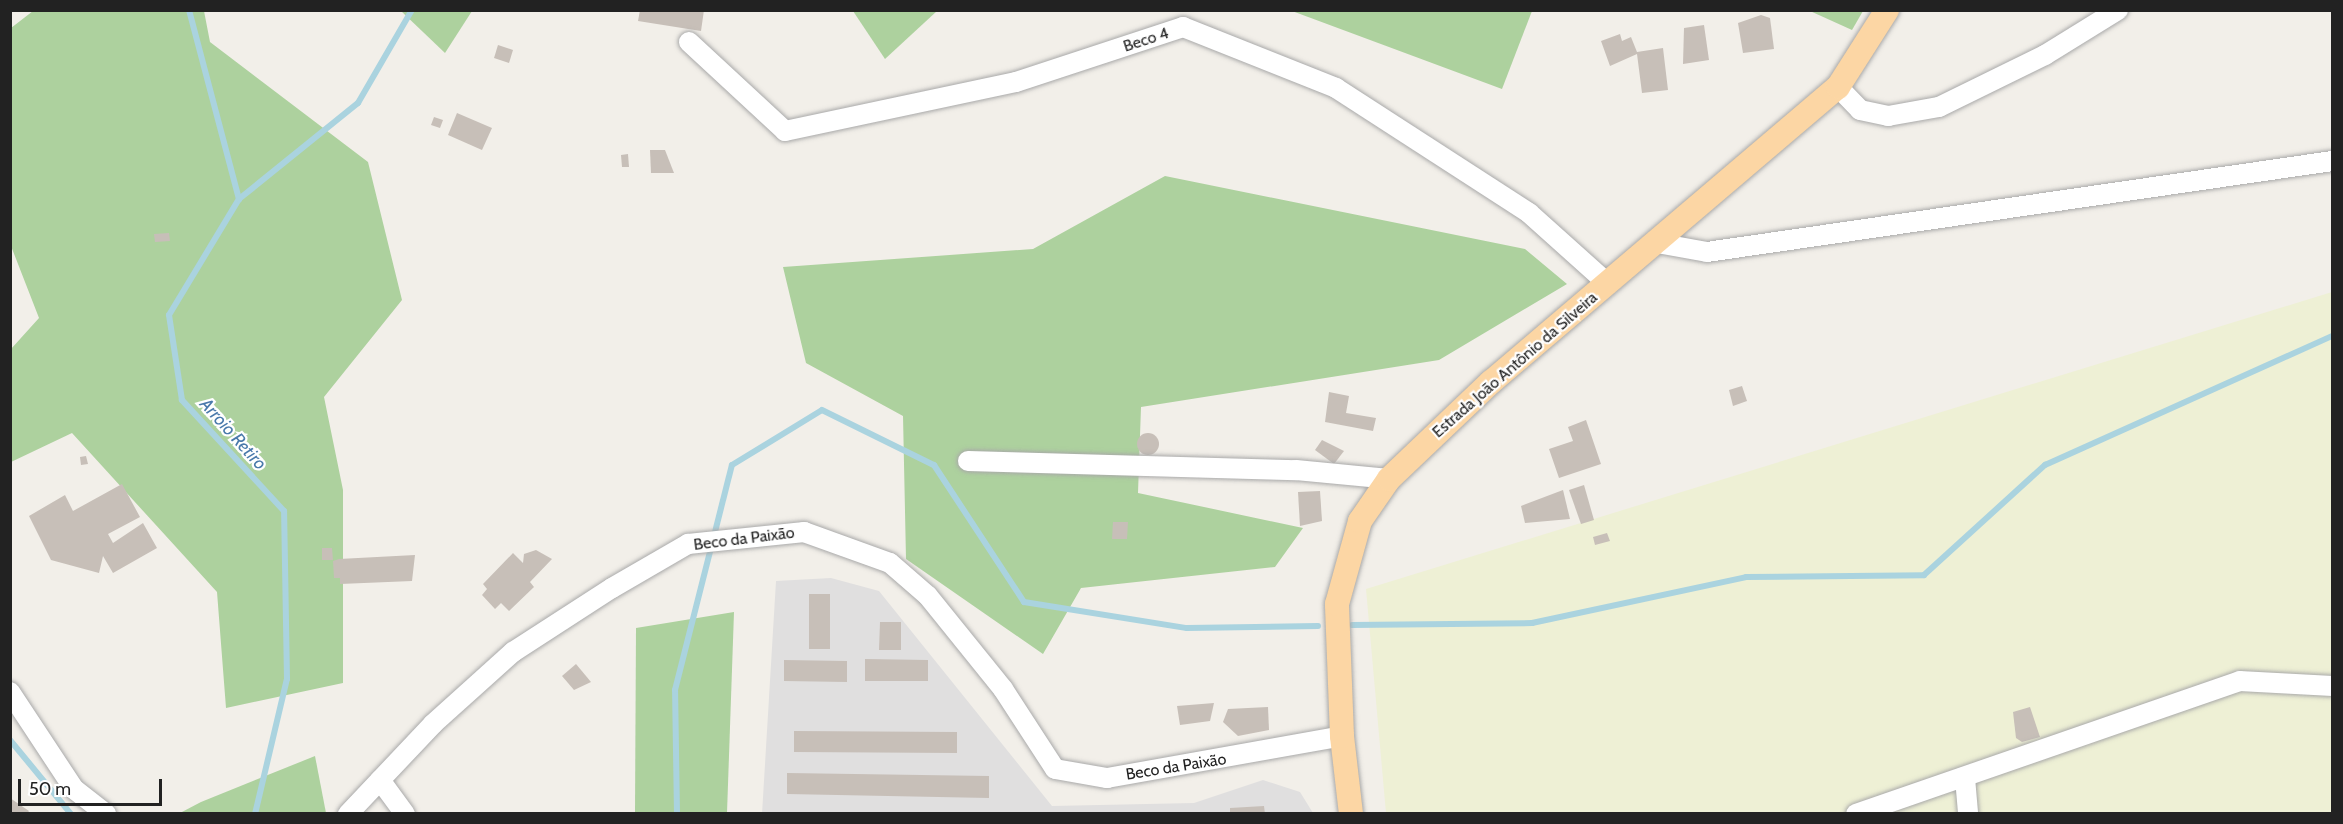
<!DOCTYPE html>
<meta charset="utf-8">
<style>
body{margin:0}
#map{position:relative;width:2343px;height:824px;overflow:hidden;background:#f2efe9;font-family:Cabin,sans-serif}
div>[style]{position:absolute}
.residential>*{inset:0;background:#e0dfdf}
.farmland>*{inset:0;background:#eef0d5}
.forest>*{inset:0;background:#add19e}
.stream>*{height:6px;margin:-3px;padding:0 3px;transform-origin:3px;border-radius:3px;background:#aad3df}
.building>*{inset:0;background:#c7bfb8}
.round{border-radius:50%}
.roads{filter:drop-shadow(0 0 2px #a9a9a9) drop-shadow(0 0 2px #a9a9a9)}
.minor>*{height:20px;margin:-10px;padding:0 10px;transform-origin:10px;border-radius:10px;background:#fff}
.major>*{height:24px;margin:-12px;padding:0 12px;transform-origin:12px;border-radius:12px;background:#fcd6a4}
span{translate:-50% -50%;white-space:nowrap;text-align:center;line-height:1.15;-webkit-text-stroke:4.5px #fff;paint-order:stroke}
.street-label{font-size:16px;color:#222}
.water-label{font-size:18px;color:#4a7aab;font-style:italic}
.frame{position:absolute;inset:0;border:12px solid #222;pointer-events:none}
.scale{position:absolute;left:18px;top:779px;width:144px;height:27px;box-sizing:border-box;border:3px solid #222;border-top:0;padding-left:8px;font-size:18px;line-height:21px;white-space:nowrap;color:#222;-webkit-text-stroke:4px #fff;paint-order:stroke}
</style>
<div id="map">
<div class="residential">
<div style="clip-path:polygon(831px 578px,879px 591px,1052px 806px,1194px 803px,1263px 780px,1300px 792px,1313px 813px,762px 814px,776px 581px)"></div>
</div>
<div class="farmland">
<div style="clip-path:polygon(2332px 292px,2332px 813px,1386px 813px,1366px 589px)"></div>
</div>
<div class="forest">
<div style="clip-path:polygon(33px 11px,204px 11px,210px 42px,368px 162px,402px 300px,324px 397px,343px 490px,343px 683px,226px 708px,217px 592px,72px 433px,11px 462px,11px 349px,39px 318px,11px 246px,11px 28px)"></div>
<div style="clip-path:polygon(401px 11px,472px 11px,445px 53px)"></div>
<div style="clip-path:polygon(853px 11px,937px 11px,885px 59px)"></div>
<div style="clip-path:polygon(1292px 11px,1532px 11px,1502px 89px)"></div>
<div style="clip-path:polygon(1810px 11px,1810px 10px,1863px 11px,1852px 30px)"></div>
<div style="clip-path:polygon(1165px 176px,1525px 249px,1567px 284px,1439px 360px,1141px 407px,1138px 493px,1303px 528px,1275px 567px,1081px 588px,1043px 654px,906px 559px,903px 416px,806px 363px,783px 267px,1033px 249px)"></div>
<div style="clip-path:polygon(734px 612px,727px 813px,635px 813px,636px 628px)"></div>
<div style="clip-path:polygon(315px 756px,326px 813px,180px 813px,201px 802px)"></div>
</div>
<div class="stream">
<div style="left:189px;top:10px;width:196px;rotate:75.2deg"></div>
<div style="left:1352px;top:625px;width:180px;rotate:-0.6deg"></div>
<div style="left:1532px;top:623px;width:219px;rotate:-12.1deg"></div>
<div style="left:1746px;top:577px;width:178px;rotate:-0.6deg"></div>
<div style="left:1924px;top:575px;width:164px;rotate:-42.3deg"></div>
<div style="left:2045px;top:465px;width:315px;rotate:-24.2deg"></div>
<div style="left:10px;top:740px;width:96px;rotate:50.5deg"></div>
<div style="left:255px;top:814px;width:139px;rotate:-76.7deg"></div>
<div style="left:287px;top:679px;width:168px;rotate:-91deg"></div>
<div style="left:284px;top:511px;width:151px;rotate:-132.6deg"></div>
<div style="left:182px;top:400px;width:86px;rotate:-98.7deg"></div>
<div style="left:169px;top:315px;width:135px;rotate:-58.9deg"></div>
<div style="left:239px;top:199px;width:153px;rotate:-38.9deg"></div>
<div style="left:358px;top:103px;width:108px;rotate:-59.9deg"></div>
<div style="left:677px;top:814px;width:124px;rotate:-90.9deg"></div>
<div style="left:675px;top:690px;width:232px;rotate:-75.8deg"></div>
<div style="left:732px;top:465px;width:105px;rotate:-31.4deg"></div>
<div style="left:822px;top:410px;width:125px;rotate:26.2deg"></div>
<div style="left:934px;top:465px;width:164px;rotate:56.7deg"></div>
<div style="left:1024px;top:602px;width:165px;rotate:9.1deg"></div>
<div style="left:1187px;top:628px;width:131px;rotate:-0.9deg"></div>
</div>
<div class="building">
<div style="clip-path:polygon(640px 10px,704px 10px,701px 31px,638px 21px)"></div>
<div style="clip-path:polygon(1761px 15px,1770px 18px,1774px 49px,1743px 53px,1738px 23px)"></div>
<div style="clip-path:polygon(1704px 25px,1709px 60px,1683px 64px,1684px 28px)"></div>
<div style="clip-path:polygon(1620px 34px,1622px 41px,1631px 37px,1637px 52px,1663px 48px,1668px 90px,1642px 93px,1637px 54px,1610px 66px,1601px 41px)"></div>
<div style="clip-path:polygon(498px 45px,513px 50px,509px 63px,494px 58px)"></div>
<div style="clip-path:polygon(457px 113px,492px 128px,482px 150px,448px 135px)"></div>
<div style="clip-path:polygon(434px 117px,443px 120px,440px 128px,431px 125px)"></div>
<div style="clip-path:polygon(650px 150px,665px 150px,674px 173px,651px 173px)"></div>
<div style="clip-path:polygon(628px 154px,629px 167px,622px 167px,621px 155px)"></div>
<div style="clip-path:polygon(169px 233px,170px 241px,155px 242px,154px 234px)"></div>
<div style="clip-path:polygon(1742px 386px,1747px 401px,1733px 406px,1729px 390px)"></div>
<div style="clip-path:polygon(1329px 392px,1349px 396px,1346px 413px,1376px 418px,1373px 431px,1325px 422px)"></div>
<div style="clip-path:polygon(1586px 420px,1601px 464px,1559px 478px,1549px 449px,1573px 441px,1568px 427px)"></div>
<div class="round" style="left:1137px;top:433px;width:22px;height:22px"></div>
<div style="clip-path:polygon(1322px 440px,1344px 451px,1334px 464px,1315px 450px)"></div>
<div style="clip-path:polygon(86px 456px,88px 464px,81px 465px,80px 457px)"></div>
<div style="clip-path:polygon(122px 484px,140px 517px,108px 534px,113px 543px,143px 523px,157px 548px,113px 573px,103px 556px,99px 573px,51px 560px,29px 516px,65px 495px,73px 511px)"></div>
<div style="clip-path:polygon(1584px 485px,1594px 520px,1581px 524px,1569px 490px)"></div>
<div style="clip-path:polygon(1563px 490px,1570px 519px,1525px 523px,1521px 506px)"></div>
<div style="clip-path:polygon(1320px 491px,1322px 521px,1300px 526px,1298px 492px)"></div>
<div style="clip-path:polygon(1113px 522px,1128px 522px,1127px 539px,1112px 539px)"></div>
<div style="clip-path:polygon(1607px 533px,1610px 541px,1595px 545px,1593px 537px)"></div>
<div style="clip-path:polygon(322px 548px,332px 548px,333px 560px,322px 560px)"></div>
<div style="clip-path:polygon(536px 550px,552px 559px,530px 582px,534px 587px,509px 611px,501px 603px,495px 609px,482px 595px,487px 589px,483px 584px,513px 553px,523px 563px,524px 554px)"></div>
<div style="clip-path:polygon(415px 555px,412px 581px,340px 584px,340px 578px,334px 578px,333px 561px,339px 559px)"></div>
<div style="clip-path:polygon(809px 594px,830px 594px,830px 649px,809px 649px)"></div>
<div style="clip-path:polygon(880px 622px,901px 622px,901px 650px,879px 650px)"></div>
<div style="clip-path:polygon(865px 659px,928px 660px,928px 681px,865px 681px)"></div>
<div style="clip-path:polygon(784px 660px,847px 661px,847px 682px,784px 681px)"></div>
<div style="clip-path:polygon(576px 664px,591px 682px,574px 690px,562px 676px)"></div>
<div style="clip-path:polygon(1214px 703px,1210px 721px,1180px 725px,1177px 706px)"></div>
<div style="clip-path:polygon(1268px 707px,1269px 730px,1238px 736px,1223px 722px,1228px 709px)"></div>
<div style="clip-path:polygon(2030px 707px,2040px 737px,2022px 742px,2016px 738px,2013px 712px)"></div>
<div style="clip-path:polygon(794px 731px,957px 732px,957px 753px,794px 752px)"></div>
<div style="clip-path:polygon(787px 773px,989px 776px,989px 798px,787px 794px)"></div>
<div style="clip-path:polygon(10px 798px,29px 811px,27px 814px,10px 814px)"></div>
<div style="clip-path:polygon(1264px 806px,1265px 814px,1230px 814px,1230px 808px)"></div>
</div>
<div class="roads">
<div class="minor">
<div style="left:689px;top:42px;width:131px;rotate:42.8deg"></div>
<div style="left:785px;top:131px;width:236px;rotate:-12deg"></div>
<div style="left:1016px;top:82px;width:176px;rotate:-18.2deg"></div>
<div style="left:1183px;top:27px;width:165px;rotate:21.7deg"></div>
<div style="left:1336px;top:88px;width:230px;rotate:32.9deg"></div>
<div style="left:1529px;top:213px;width:106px;rotate:41.9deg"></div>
<div style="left:1838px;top:87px;width:32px;rotate:46deg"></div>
<div style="left:1860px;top:110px;width:29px;rotate:12deg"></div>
<div style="left:1888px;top:116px;width:52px;rotate:-10deg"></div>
<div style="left:1939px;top:107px;width:118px;rotate:-26.1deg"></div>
<div style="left:2045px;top:55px;width:86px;rotate:-31.7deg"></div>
<div style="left:1657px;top:243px;width:51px;rotate:10.2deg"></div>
<div style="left:1707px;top:252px;width:632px;rotate:-8.28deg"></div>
<div style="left:968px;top:461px;width:328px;rotate:1.6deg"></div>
<div style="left:1296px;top:470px;width:93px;rotate:5.5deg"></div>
<div style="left:10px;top:692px;width:116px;rotate:56.6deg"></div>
<div style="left:74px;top:789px;width:41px;rotate:38deg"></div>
<div style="left:1965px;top:778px;width:36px;rotate:85deg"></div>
<div style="left:380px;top:780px;width:42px;rotate:53.7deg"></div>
<div style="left:348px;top:814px;width:124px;rotate:-46.6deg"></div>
<div style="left:433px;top:724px;width:108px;rotate:-42deg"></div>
<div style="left:513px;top:652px;width:118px;rotate:-32.9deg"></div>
<div style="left:612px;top:588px;width:88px;rotate:-30.1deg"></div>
<div style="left:688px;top:544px;width:117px;rotate:-5.9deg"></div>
<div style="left:804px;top:532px;width:91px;rotate:19.8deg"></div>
<div style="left:890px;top:563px;width:50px;rotate:41deg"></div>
<div style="left:928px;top:596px;width:119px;rotate:51.1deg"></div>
<div style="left:1003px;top:689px;width:95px;rotate:57deg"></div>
<div style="left:1055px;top:769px;width:53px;rotate:9.8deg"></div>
<div style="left:1107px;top:778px;width:239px;rotate:-10.1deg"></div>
<div style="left:1856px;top:814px;width:406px;rotate:-19.1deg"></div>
<div style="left:2240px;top:681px;width:92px;rotate:3.1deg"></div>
</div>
<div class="major">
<div style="left:1351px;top:814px;width:79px;rotate:-96.6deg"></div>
<div style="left:1342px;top:736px;width:132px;rotate:-92.2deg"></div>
<div style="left:1337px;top:604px;width:86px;rotate:-74.5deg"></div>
<div style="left:1360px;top:521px;width:51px;rotate:-55.4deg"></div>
<div style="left:1389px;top:479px;width:141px;rotate:-43.6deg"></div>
<div style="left:1491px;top:382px;width:455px;rotate:-40.4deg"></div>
<div style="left:1838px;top:87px;width:91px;rotate:-57.5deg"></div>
</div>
</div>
<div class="street-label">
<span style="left:1146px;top:40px;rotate:-18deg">Beco 4</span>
<span style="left:1515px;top:365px;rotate:-41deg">Estrada João Antônio da Silveira</span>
<span style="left:744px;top:539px;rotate:-7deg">Beco da Paixão</span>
<span style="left:1176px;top:767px;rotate:-9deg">Beco da Paixão</span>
</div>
<div class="water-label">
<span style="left:233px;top:434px;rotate:48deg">Arroio Retiro</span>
</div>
<div class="frame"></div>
<div class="scale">50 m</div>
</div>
